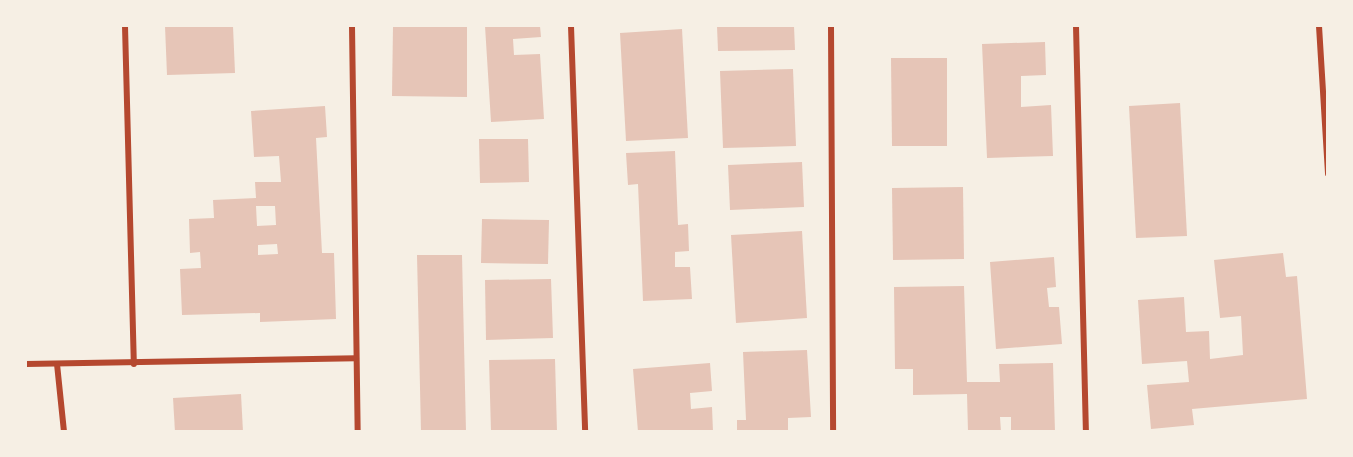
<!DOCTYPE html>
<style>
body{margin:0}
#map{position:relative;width:1353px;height:457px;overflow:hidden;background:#f6efe4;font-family:Helvetica,sans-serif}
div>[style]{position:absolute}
.building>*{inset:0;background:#e6c5b7}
.minor>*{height:6px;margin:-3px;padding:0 3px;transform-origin:3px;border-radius:3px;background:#b5482f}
span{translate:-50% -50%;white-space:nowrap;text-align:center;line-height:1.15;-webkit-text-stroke:4.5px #f6efe4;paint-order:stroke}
.frame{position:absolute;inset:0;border:27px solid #f6efe4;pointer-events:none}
</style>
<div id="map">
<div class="building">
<div style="clip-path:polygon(165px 26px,233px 26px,235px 73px,167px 75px)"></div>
<div style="clip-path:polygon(393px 26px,467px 26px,467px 97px,392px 96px)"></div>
<div style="clip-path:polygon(485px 26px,540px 26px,541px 37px,513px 39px,514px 55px,540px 54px,544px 119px,491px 122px)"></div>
<div style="clip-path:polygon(717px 26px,794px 26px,795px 50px,718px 51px)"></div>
<div style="clip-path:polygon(682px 29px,688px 138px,626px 141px,620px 33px)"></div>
<div style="clip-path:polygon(1045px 42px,1046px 75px,1021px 76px,1021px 107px,1051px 105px,1053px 156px,987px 158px,982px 44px)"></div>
<div style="clip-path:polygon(891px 58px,947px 58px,947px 146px,892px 146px)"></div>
<div style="clip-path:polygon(793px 69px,796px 146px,723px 148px,720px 71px)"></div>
<div style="clip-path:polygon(1180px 103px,1187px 236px,1136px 238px,1129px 106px)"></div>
<div style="clip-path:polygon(evenodd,325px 106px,327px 137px,316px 138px,322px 253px,334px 253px,336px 319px,260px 322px,260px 313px,182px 315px,180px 269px,201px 268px,200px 252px,190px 253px,189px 219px,214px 218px,213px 200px,256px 198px,255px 182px,281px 182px,279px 156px,254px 157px,251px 111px,325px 106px,256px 206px,275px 206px,276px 225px,257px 226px,256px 206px,325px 106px,277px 244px,278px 254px,258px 255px,258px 245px,277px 244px)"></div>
<div style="clip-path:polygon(479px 139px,528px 139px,529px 182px,480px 183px)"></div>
<div style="clip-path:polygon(675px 151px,678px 225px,688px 224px,689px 251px,675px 252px,675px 267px,690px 267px,692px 299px,643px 301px,638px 184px,628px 185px,626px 153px)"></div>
<div style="clip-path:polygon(802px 162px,804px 207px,730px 210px,728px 165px)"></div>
<div style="clip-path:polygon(963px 187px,964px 259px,893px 260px,892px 188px)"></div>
<div style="clip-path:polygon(482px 219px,549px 220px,548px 264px,481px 263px)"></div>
<div style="clip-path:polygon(802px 231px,807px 318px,736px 323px,731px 235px)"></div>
<div style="clip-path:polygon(1283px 253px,1286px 277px,1297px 276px,1307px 399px,1192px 409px,1194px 425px,1151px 429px,1147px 385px,1189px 382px,1187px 361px,1142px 364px,1138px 300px,1184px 297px,1186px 332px,1209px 331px,1210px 359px,1243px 355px,1241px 316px,1220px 318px,1214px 260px)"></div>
<div style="clip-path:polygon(417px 255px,462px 255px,466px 432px,421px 432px)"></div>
<div style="clip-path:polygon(1054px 257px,1056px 287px,1047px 288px,1049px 307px,1059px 307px,1062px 344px,996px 349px,990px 262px)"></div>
<div style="clip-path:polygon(551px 279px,553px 338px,486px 340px,485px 280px)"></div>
<div style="clip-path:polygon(964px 286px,967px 382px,1000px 382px,999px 364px,1053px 363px,1055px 432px,1011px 432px,1011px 417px,1000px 417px,1001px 432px,968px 432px,967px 394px,913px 395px,913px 369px,895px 369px,894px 287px)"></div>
<div style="clip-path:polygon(807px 350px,811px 417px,788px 418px,788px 432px,737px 432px,737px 420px,746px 420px,743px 352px)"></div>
<div style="clip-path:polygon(555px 359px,557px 432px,491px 432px,489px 360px)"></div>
<div style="clip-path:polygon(710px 363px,712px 391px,690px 393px,691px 409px,712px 407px,713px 432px,638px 432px,633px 369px)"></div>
<div style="clip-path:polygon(241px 394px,243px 432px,175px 432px,173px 398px)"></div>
</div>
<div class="minor">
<div style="left:125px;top:26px;width:338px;rotate:88.5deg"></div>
<div style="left:352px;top:26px;width:406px;rotate:89.2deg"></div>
<div style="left:571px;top:26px;width:406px;rotate:88deg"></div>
<div style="left:831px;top:26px;width:406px;rotate:89.7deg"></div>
<div style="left:1076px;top:26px;width:406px;rotate:88.6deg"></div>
<div style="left:1319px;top:26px;width:148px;rotate:86.5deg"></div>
<div style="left:26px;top:364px;width:330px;rotate:-1deg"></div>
<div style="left:57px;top:364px;width:68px;rotate:84.1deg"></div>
</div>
<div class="frame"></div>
</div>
